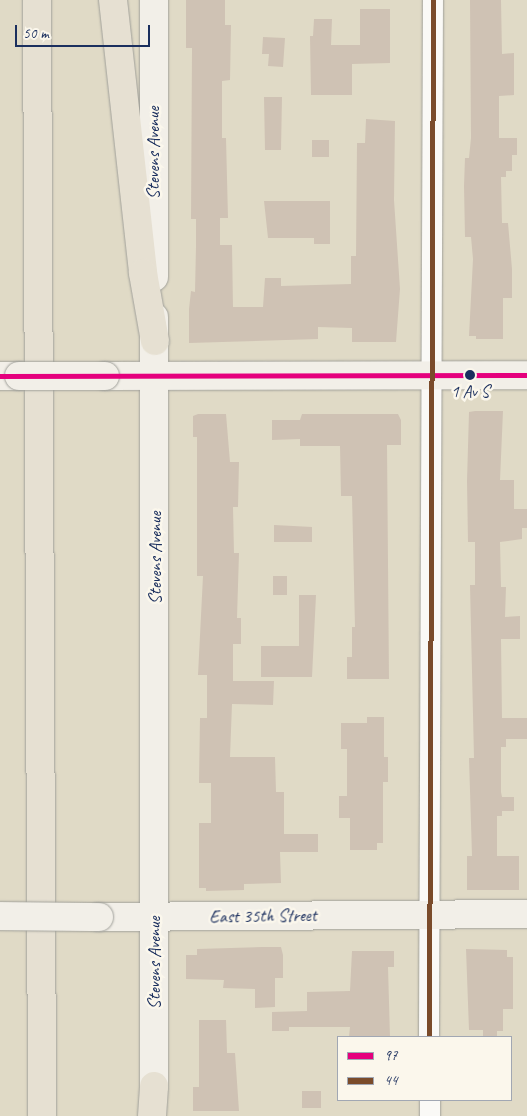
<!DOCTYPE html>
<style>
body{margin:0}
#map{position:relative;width:527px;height:1116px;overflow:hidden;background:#e0dac6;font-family:Caveat,sans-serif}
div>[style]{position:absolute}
.building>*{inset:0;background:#cfc2b4}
.roads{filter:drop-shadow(0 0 1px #a0a09a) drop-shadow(0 0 1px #a0a09a)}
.street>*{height:20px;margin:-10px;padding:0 10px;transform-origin:10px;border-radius:10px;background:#faf9f6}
.secondary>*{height:28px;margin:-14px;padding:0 14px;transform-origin:14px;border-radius:14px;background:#f2efe8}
.highway>*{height:28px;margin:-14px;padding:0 14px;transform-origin:14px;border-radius:14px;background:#e6e0d2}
.bridges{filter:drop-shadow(0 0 1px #a0a09a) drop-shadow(0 0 1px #a0a09a)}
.secondary-bridge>*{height:28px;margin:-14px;padding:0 14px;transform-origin:14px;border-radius:14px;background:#f2efe8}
.bus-1>*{height:5px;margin:-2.5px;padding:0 2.5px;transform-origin:2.5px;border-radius:2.5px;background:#e5007d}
.bus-2>*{height:5px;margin:-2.5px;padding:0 2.5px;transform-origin:2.5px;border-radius:2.5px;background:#7a4b2a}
.dots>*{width:14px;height:14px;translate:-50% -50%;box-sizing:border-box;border:2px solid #fbf7ec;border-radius:50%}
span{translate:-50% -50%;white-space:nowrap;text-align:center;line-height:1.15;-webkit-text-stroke:5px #fbf7ec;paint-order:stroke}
.bus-label{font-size:17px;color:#1b2f5e}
.street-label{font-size:18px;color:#1b2f5e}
.legend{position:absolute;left:337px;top:1036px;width:175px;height:65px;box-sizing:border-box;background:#fbf7ec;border:1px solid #a1a7b3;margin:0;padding:6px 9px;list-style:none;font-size:15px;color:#1b2f5e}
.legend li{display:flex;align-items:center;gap:10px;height:25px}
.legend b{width:25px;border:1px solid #a1a7b3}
.scale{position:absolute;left:15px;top:25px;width:135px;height:22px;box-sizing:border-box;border:2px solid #1b2f5e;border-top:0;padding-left:6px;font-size:15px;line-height:18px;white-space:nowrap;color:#1b2f5e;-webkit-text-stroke:4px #fbf7ec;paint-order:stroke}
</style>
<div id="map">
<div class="building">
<div style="clip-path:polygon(186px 0,225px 0,225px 25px,231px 25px,230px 80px,222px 81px,222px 138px,226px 138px,228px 218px,220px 218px,220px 245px,232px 245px,233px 307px,263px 307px,265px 278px,281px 278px,281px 286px,351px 284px,351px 256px,356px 256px,357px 143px,365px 143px,366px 119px,395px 121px,394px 200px,400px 289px,396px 342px,352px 342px,352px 328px,318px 327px,318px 339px,189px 343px,189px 309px,191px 291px,195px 292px,196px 246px,196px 219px,191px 219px,192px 48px,186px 48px)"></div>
<div style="clip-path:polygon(470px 0,501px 0,502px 54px,514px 53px,514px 95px,499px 96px,499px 138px,517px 138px,517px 155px,512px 155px,512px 171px,506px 171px,506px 177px,501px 177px,502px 223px,508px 223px,512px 269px,512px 298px,503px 298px,503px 339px,476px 339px,476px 336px,469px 336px,473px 259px,471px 237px,465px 237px,464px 186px,465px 158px,469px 158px,471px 138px)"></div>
<div style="clip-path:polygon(360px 9px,390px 9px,390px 63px,352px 64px,352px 95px,311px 95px,310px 36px,313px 36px,314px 19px,332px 19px,331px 45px,360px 45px)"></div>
<div style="clip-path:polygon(263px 37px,285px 38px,283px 67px,268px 66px,269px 54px,262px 54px)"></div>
<div style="clip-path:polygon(264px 97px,282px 97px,281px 150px,265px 150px)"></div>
<div style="clip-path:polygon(312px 140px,329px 140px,329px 157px,312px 157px)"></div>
<div style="clip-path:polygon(264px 201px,330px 201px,330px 244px,314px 244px,314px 238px,268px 238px)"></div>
<div style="clip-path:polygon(475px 411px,503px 411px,500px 480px,514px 480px,514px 509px,527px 509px,527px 528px,522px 528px,522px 539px,500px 542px,501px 587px,506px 587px,505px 617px,520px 616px,520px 639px,501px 639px,502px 718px,527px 718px,527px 739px,506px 739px,506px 747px,501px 747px,501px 792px,502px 797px,514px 797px,514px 811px,502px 811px,502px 816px,497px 816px,497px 856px,519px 856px,519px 890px,467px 890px,467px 856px,472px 856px,469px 758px,474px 758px,470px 585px,475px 585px,475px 542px,468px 542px,467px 481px,469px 412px)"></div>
<div style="clip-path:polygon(198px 414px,226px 414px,230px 462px,239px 462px,238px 507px,233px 507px,234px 553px,239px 553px,237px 618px,241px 618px,241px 644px,233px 644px,233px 681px,274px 681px,273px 705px,232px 704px,230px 757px,275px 757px,276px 792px,284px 792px,284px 834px,318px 834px,318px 852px,280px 852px,281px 883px,244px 884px,244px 890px,206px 891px,206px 888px,199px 888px,199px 823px,211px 823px,211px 783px,199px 783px,200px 718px,207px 718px,207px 675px,198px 675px,203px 576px,197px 576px,197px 437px,193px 437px,193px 416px)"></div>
<div style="clip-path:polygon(302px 414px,398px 414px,401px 420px,401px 445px,387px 445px,389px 679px,347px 679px,347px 657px,352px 657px,352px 627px,355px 627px,352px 496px,341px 496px,340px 446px,300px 446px,300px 439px,272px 440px,272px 420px,300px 420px)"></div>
<div style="clip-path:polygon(274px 525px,312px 527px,312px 542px,274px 542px)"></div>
<div style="clip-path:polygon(273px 576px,287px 576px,287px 595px,273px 595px)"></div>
<div style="clip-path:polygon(299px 595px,316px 595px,312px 677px,261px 677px,261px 646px,299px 646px)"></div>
<div style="clip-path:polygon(367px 717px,384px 717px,384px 757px,388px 757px,388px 782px,383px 782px,383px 843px,377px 843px,377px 850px,350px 850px,350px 818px,339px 818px,339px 796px,347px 796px,347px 749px,341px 749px,341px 723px,367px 723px)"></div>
<div style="clip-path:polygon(262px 947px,281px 947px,283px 955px,283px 978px,275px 978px,275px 1007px,255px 1008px,255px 989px,223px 988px,224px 980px,186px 979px,186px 955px,197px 955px,197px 949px)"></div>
<div style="clip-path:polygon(466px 949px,507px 950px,507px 957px,513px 957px,513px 1009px,503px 1009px,503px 1031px,497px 1031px,497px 1037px,483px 1037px,483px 1030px,469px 1030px)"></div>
<div style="clip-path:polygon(352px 951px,394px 951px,394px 967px,388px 967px,390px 1037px,349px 1037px,350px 1027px,289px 1027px,289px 1031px,272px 1031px,272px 1012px,307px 1011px,307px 992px,350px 991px)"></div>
<div style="clip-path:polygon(199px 1020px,226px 1020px,227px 1053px,235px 1053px,239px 1111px,193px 1111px,193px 1087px,199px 1087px)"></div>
<div style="clip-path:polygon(302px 1091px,321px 1091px,321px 1108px,302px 1108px)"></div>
</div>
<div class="roads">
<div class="street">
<div style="left:429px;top:1037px;width:1037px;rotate:-89.78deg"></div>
<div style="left:430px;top:1100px;width:16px;rotate:90deg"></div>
</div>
<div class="secondary">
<div style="left:154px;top:277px;width:277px;rotate:-90deg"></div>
<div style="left:0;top:376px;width:19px"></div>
<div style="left:105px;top:376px;width:422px;rotate:-0.1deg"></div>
<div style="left:99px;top:917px;width:428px;rotate:-0.4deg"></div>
<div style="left:154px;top:1086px;width:769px;rotate:-90deg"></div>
</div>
<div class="highway">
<div style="left:37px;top:0;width:1116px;rotate:89.74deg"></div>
<div style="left:113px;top:0;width:275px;rotate:83.7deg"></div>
<div style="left:143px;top:273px;width:69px;rotate:80deg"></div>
<div style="left:152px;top:1116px;width:30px;rotate:-86deg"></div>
</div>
</div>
<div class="bridges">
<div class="secondary-bridge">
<div style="left:19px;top:376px;width:86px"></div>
<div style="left:0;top:916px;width:99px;rotate:0.6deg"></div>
</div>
</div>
<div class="bus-1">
<div style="left:0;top:376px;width:527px;rotate:-0.11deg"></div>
</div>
<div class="bus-2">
<div style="left:429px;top:1037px;width:1037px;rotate:-89.78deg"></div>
</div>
<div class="dots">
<div style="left:470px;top:375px;background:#1b2f5e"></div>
</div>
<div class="bus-label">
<span style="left:470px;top:392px">1 Av S</span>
</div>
<div class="street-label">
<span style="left:153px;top:153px;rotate:-90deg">Stevens Avenue</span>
<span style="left:155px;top:558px;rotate:-90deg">Stevens Avenue</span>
<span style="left:263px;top:916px;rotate:-1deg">East 35th Street</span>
<span style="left:154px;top:963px;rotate:-90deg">Stevens Avenue</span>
</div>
<ul class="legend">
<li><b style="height:6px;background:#e5007d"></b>97</li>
<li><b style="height:6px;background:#7a4b2a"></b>44</li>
</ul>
<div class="scale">50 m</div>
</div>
